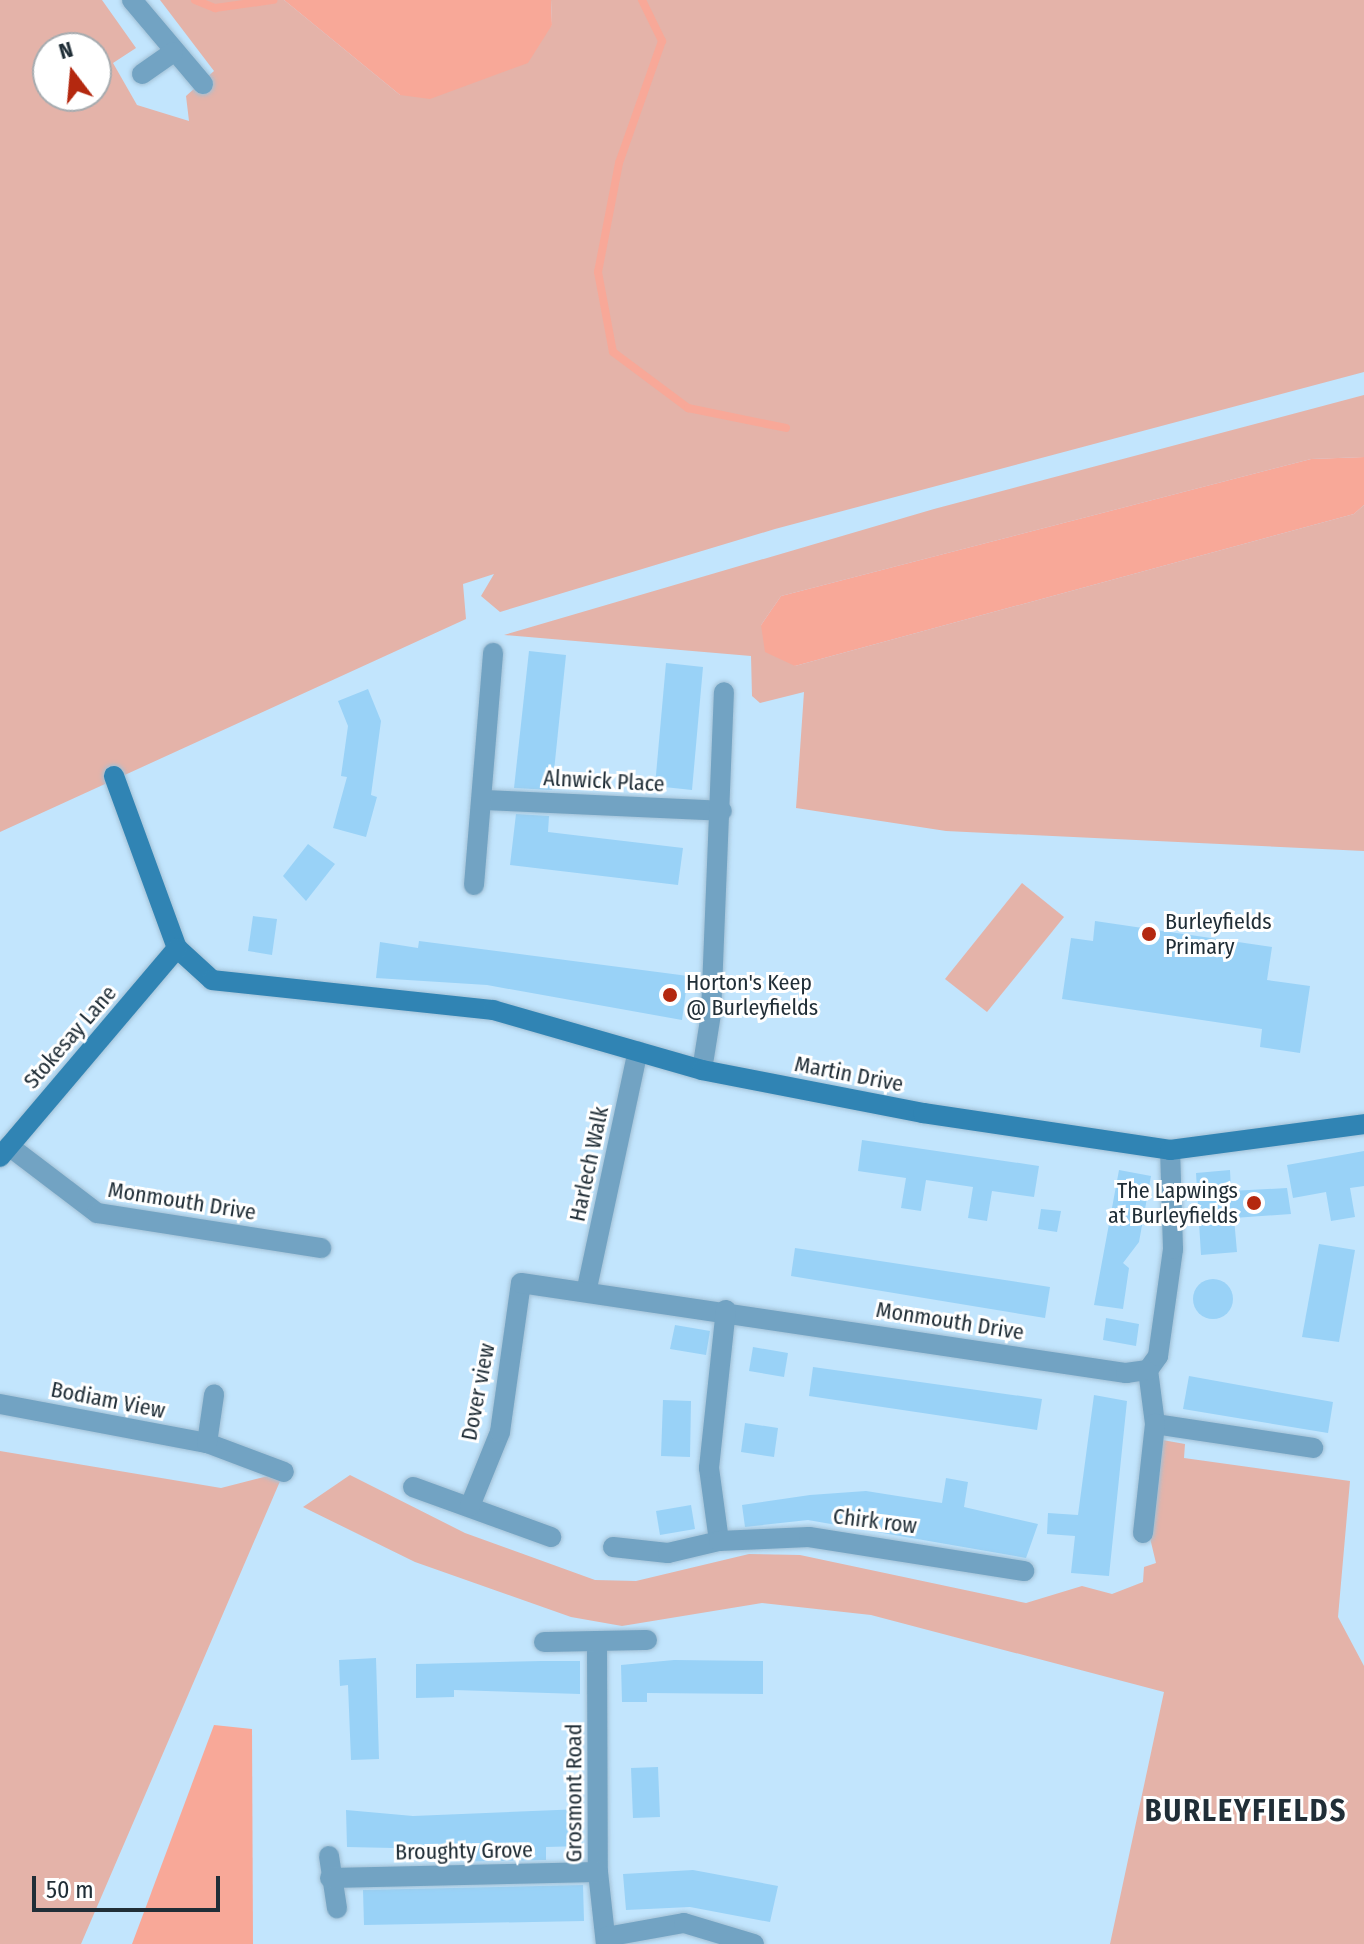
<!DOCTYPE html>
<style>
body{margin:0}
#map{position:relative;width:1364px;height:1944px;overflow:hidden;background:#c2e5fd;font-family:"Fira Sans Condensed",sans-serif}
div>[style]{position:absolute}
.green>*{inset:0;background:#e4b3a9}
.water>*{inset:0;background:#f8a898}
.stream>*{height:8px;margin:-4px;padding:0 4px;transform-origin:4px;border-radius:4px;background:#f8a898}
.building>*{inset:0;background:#99d2f7}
.round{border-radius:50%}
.roads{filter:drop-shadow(0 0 2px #a2c0d5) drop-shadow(0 0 2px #a2c0d5)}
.street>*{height:20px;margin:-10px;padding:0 10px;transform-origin:10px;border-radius:10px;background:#72a3c3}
.secondary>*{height:20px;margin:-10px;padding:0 10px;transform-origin:10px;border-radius:10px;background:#3084b4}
.dots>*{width:22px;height:22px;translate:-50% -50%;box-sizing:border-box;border:4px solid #fff;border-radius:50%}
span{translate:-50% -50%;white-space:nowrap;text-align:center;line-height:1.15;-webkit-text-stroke:6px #fff;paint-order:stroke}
.street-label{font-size:22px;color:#202e37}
.poi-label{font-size:22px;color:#202e37}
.left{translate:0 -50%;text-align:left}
.right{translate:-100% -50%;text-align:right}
.district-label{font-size:30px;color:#202e37;font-weight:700;letter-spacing:2px}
.north{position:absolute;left:32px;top:32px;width:80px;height:80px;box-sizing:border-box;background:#fff;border:2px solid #a6abaf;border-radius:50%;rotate:344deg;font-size:22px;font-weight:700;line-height:32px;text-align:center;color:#202e37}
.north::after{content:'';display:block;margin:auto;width:28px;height:36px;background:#b4280f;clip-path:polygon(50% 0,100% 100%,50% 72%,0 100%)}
.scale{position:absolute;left:32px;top:1876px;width:188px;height:36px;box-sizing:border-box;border:4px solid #202e37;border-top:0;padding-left:10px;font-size:24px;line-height:28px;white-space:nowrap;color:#202e37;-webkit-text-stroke:6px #fff;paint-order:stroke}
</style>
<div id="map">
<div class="green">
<div style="clip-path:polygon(evenodd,0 0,102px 0,136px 48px,113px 63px,137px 105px,189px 121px,186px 96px,214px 71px,160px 0,284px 0,400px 95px,552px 25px,551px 0,1364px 0,1364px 372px,775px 529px,500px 612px,481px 596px,494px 574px,463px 584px,466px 619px,0 832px,0 0,48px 48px,96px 48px,96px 96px,48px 96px,48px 48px)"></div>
<div style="clip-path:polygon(1364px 395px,1364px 457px,1311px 459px,781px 596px,761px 625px,795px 666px,1354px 514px,1364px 505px,1364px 851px,946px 831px,796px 808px,804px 692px,760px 703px,752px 696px,751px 656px,504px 635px,934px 509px)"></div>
<div style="clip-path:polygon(1022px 883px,1064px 917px,987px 1012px,945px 979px)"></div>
<div style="clip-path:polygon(1157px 1439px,1185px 1444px,1184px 1458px,1350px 1481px,1338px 1617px,1364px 1666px,1364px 1944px,1110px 1944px,1164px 1692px,871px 1615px,762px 1603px,622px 1626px,571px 1617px,415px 1562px,303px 1507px,350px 1475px,465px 1533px,595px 1580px,636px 1581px,749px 1554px,800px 1555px,1026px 1603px,1082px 1586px,1112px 1594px,1143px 1582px,1144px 1567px,1156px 1563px,1150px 1538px)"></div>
<div style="clip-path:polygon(0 1451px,221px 1488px,284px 1472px,81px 1944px,0 1944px)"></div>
</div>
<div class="water">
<div style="clip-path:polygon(284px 0,551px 0,552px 25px,528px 63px,430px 99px,400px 95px)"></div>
<div style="clip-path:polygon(1364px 457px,1364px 505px,1354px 514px,795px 666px,765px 652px,761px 625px,781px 596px,1311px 459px)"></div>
<div style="clip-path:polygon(214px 1725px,252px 1729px,253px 1944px,132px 1944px)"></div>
</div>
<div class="stream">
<div style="left:195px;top:0;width:22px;rotate:22deg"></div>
<div style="left:215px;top:8px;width:59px;rotate:-7.9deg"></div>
<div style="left:642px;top:0;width:46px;rotate:64deg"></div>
<div style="left:662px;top:41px;width:129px;rotate:109.4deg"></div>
<div style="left:619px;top:163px;width:111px;rotate:100.9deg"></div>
<div style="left:598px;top:272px;width:81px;rotate:79.4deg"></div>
<div style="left:613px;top:352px;width:94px;rotate:36.7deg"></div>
<div style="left:688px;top:408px;width:100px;rotate:11.5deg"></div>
</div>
<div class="building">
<div style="clip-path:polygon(529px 651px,566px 655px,552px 790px,514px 788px)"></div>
<div style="clip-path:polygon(666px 663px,703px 667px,692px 790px,655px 786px)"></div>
<div style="clip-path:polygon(368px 689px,381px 721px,371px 795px,377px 797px,366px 837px,333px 828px,347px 777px,341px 776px,348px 726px,338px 701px)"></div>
<div style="clip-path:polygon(516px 814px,549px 816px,548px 832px,683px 848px,678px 885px,510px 865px)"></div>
<div style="clip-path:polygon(308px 844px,335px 864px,306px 901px,283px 876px)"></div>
<div style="clip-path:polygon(253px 916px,277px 919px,272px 955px,248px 951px)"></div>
<div style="clip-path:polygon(1095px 921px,1272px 947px,1267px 980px,1310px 986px,1300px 1053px,1260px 1047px,1262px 1029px,1062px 999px,1071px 938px,1093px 941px)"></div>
<div style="clip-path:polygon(419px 941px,688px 976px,682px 1020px,487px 985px,376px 978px,380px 942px,418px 948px)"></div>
<div style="clip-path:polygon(862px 1140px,1039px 1166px,1034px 1197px,992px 1191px,987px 1221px,968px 1218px,973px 1187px,926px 1180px,921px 1211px,901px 1208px,906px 1178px,858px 1171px)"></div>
<div style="clip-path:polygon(1364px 1151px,1364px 1186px,1350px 1188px,1355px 1217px,1331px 1221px,1326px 1192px,1293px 1198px,1287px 1165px)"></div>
<div style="clip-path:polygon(1119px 1170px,1151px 1176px,1139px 1242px,1123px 1263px,1129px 1268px,1123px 1309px,1094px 1305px)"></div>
<div style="clip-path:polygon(1230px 1170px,1231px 1191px,1287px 1188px,1291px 1214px,1234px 1218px,1237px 1252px,1201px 1255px,1196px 1173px)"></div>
<div style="clip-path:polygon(1041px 1209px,1061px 1211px,1057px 1232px,1038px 1229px)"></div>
<div style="clip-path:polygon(1319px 1244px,1355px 1250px,1339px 1342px,1302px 1337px)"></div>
<div style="clip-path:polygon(795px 1248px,1050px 1287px,1045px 1318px,791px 1276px)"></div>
<div class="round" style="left:1193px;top:1279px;width:40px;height:40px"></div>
<div style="clip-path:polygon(1106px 1318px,1139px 1324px,1136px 1346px,1103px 1340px)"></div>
<div style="clip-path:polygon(675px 1325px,710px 1331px,706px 1355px,670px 1349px)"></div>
<div style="clip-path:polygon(753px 1347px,788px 1353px,784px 1377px,749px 1371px)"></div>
<div style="clip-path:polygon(813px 1367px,1042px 1399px,1037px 1430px,809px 1396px)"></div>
<div style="clip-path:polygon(1189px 1376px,1333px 1402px,1328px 1433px,1183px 1409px)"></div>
<div style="clip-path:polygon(1094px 1395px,1127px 1401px,1109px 1576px,1071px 1573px,1075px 1536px,1047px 1534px,1048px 1513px,1078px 1515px)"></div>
<div style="clip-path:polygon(663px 1400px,691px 1401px,690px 1457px,661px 1456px)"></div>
<div style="clip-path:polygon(745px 1423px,778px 1428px,774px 1457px,741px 1452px)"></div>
<div style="clip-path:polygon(946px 1478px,968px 1482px,964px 1507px,1038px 1524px,1026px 1558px,808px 1520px,745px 1527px,742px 1505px,810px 1495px,866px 1491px,942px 1503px)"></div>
<div style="clip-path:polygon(691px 1505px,695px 1529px,660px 1535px,656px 1511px)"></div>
<div style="clip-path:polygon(376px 1658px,379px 1759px,351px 1760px,348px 1685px,340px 1686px,339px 1660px)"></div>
<div style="clip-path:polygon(674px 1660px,763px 1661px,763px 1694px,647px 1693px,647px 1702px,622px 1702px,621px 1665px)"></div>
<div style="clip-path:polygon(542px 1661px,580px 1661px,580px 1694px,454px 1690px,454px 1697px,416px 1698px,416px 1664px)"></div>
<div style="clip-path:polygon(658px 1767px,660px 1817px,633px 1818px,631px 1768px)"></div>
<div style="clip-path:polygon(582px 1809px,583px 1846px,546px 1847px,546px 1860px,441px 1862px,441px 1849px,347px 1847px,346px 1810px,413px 1816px)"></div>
<div style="clip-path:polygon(693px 1870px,778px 1886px,770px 1922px,690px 1907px,626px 1910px,623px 1874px)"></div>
<div style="clip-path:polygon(583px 1885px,584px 1921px,364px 1925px,363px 1890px)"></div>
</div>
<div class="roads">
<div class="street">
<div style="left:132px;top:0;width:110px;rotate:49.8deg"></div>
<div style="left:142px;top:74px;width:38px;rotate:-35deg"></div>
<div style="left:484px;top:800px;width:238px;rotate:2.6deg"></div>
<div style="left:474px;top:885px;width:233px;rotate:-85.3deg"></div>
<div style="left:702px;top:1070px;width:57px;rotate:-80.9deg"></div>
<div style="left:711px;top:1014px;width:322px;rotate:-87.7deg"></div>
<div style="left:9px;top:1146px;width:111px;rotate:37.3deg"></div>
<div style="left:97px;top:1213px;width:227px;rotate:8.9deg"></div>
<div style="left:587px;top:1288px;width:242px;rotate:-77.9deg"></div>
<div style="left:1148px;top:1370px;width:54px;rotate:82.6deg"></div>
<div style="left:1155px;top:1424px;width:160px;rotate:8.6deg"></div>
<div style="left:0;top:1404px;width:211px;rotate:10.7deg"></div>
<div style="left:207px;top:1443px;width:82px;rotate:20.6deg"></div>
<div style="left:207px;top:1443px;width:49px;rotate:-81.7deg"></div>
<div style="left:413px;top:1487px;width:147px;rotate:19.9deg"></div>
<div style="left:470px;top:1506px;width:80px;rotate:-67.9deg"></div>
<div style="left:500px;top:1432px;width:150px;rotate:-82deg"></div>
<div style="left:521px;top:1283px;width:612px;rotate:8.46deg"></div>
<div style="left:1126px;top:1373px;width:22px;rotate:-8deg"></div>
<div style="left:1148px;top:1370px;width:17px;rotate:-54deg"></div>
<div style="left:1158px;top:1356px;width:108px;rotate:-82deg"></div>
<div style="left:1173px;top:1249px;width:99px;rotate:-91.7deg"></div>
<div style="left:1143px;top:1533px;width:110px;rotate:-83.7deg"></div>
<div style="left:719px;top:1541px;width:74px;rotate:-97.8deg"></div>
<div style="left:709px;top:1468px;width:159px;rotate:-83.9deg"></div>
<div style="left:613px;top:1547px;width:55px;rotate:6.2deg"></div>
<div style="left:668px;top:1553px;width:52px;rotate:-13.2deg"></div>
<div style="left:719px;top:1541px;width:90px;rotate:-2.5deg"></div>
<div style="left:809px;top:1537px;width:218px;rotate:9deg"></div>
<div style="left:597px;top:1641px;width:231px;rotate:89.8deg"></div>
<div style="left:598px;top:1872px;width:72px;rotate:83.7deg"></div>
<div style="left:544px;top:1642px;width:103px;rotate:-1.1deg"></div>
<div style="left:329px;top:1856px;width:53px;rotate:81.3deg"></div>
<div style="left:330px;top:1878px;width:268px;rotate:-1.3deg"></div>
<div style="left:606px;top:1937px;width:79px;rotate:-10.2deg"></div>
<div style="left:684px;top:1923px;width:73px;rotate:16.7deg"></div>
</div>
<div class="secondary">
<div style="left:114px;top:776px;width:183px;rotate:69.9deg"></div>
<div style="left:177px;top:948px;width:47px;rotate:42.4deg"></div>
<div style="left:212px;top:980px;width:283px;rotate:6.1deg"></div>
<div style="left:493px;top:1010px;width:217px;rotate:16deg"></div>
<div style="left:702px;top:1070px;width:225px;rotate:11deg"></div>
<div style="left:923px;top:1113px;width:250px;rotate:8.5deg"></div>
<div style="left:1170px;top:1150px;width:196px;rotate:-7.6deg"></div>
<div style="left:0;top:1157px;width:274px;rotate:-49.7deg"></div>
</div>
</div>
<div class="dots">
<div style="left:1149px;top:934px;background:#b4280f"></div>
<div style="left:670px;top:995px;background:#b4280f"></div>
<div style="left:1254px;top:1203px;background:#b4280f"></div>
</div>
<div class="street-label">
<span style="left:604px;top:781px;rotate:3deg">Alnwick Place</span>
<span style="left:70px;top:1037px;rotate:-49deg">Stokesay Lane</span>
<span style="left:849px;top:1074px;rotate:11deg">Martin Drive</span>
<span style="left:589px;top:1164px;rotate:-78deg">Harlech Walk</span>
<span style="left:182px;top:1201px;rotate:9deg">Monmouth Drive</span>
<span style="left:950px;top:1321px;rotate:9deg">Monmouth Drive</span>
<span style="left:478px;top:1392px;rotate:-79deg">Dover view</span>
<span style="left:108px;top:1400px;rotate:11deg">Bodiam View</span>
<span style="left:875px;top:1521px;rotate:7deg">Chirk row</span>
<span style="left:574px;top:1793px;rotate:-90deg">Grosmont Road</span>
<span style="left:464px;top:1851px;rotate:-1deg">Broughty Grove</span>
</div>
<div class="poi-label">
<span class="left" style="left:1165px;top:934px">Burleyfields<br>Primary</span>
<span class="left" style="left:686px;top:995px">Horton's Keep<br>@ Burleyfields</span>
<span class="right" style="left:1238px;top:1203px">The Lapwings<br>at Burleyfields</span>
</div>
<div class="district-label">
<span style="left:1246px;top:1811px">BURLEYFIELDS</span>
</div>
<div class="north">N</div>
<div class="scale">50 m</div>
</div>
